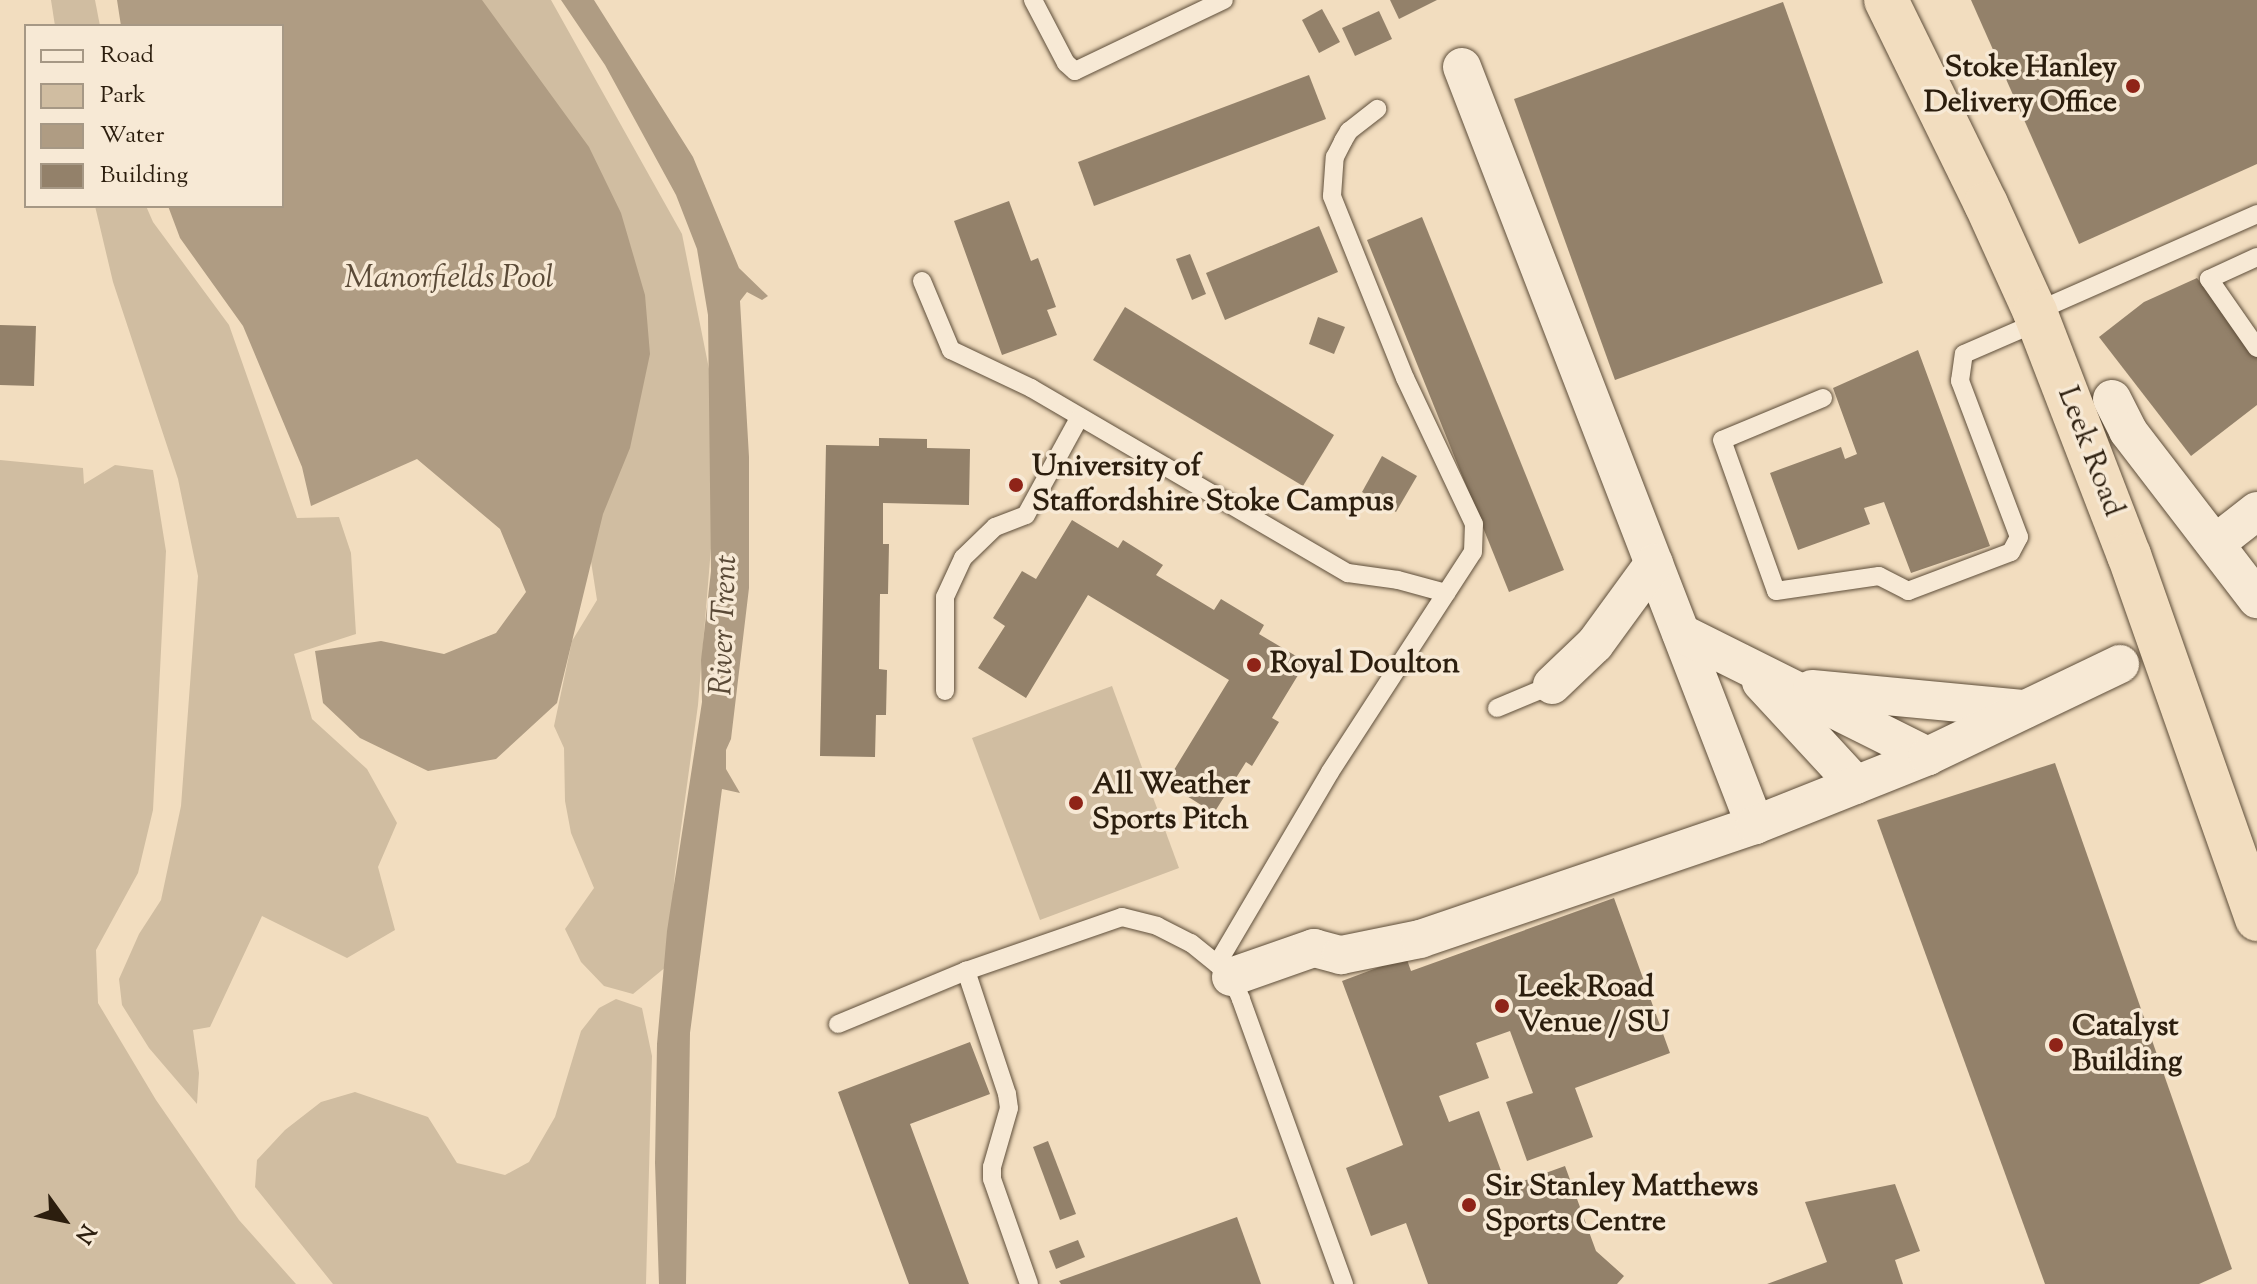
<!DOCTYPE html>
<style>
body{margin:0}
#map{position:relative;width:2257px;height:1284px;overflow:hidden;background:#f2ddbf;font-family:"Sorts Mill Goudy",serif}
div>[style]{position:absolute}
.green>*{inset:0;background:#d0bda1}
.water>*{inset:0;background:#af9c83}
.building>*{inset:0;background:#93816a}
.roads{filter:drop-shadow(0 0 2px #5e4e3a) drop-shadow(0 0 2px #5e4e3a)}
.lane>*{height:18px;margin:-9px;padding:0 9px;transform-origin:9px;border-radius:9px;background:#f7e9d5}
.street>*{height:38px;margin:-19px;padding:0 19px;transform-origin:19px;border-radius:19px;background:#f7e9d5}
.highway>*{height:44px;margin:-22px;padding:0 22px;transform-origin:22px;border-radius:22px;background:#f2ddbf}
.dots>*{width:22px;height:22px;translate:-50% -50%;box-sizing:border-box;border:4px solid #f7e9d5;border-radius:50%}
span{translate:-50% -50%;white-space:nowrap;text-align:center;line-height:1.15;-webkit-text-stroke:7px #f7e9d5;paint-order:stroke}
.poi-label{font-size:30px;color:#2c1e0e;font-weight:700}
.right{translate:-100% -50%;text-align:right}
.left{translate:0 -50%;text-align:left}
.street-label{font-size:30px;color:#2c1e0e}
.water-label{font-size:32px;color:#5a4a37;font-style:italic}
.legend{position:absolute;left:24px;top:24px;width:260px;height:184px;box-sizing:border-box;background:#f7e9d5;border:2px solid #a69885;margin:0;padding:10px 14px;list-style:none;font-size:24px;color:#2c1e0e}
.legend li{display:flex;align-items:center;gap:16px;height:40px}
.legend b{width:40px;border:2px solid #a69885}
.north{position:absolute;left:24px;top:1180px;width:80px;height:80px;-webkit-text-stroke:6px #f7e9d5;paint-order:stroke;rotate:123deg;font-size:22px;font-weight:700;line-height:32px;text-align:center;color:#2c1e0e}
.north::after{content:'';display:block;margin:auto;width:28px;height:36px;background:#2c1e0e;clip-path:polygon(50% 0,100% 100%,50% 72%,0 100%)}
</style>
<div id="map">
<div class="green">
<div style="clip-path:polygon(51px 0,95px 0,100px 26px,55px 26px)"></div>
<div style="clip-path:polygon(428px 0,551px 0,682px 234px,711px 379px,714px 512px,698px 705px,675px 872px,667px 966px,633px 994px,604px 986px,581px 962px,565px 929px,594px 888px,571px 833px,565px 801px,564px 748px,554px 726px,572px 641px,597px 600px,590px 555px)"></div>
<div style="clip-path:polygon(95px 206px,146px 206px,153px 222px,229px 325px,297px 518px,339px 517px,351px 553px,356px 634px,294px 654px,312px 719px,367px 769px,397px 823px,378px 867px,395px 930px,347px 958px,262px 916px,210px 1027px,193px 1030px,199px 1073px,197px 1104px,149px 1048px,122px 1005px,119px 979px,139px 934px,161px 900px,181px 806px,198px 576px,178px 479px,113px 282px)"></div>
<div style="clip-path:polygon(0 460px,83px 468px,84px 484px,115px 465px,153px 470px,166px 551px,153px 810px,138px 873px,96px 950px,98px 1003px,156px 1100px,239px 1220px,296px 1284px,0 1284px)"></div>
<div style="clip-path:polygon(1112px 686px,1179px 868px,1040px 920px,972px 738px)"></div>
<div style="clip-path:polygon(616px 999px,642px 1008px,652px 1056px,646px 1284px,333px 1284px,255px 1187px,257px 1160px,285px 1130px,321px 1102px,355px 1092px,428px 1117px,457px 1163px,505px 1175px,529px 1162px,555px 1117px,581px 1031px,599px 1008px)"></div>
</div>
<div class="water">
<div style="clip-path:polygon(117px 0,482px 0,589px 147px,621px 213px,645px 295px,650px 354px,630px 448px,603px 514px,557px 703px,496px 759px,428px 771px,360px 738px,323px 703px,315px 651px,381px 641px,444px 654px,496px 633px,526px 592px,500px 529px,417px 459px,311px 506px,302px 467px,243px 326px,180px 238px,168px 206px,282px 206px,282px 26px,121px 26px)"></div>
<div style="clip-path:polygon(561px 0,594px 0,693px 157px,739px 268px,768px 296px,762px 300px,747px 292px,740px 301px,749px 457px,749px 588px,731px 739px,726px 750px,726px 769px,740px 793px,722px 789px,690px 1033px,686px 1284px,659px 1284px,655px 1163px,657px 1044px,667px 931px,702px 702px,701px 660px,711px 571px,708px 315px,697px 249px,676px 195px,605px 65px)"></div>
</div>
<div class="building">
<div style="clip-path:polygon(1390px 0,1437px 0,1399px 19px)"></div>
<div style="clip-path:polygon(1971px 0,2257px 0,2257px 164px,2079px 244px)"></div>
<div style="clip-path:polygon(1783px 2px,1883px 283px,1615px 380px,1514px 99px)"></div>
<div style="clip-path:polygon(1322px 9px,1340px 42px,1319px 53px,1302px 20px)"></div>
<div style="clip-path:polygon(1379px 11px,1392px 39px,1355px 56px,1342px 28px)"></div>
<div style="clip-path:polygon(1309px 75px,1326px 119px,1094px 206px,1078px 162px)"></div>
<div style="clip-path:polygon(1009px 201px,1031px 261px,1038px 258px,1056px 307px,1047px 310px,1057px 335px,1002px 355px,954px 221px)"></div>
<div style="clip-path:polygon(1422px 217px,1564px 570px,1509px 592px,1367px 240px)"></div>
<div style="clip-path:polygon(1319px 226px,1338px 272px,1225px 320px,1206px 273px)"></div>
<div style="clip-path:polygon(1190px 254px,1206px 294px,1192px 300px,1176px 259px)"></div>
<div style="clip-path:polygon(2197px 278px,2257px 356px,2257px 405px,2191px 456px,2099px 337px,2144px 302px)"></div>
<div style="clip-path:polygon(1125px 307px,1334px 435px,1303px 486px,1093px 360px)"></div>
<div style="clip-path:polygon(1318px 317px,1345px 327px,1334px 354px,1309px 344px)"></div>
<div style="clip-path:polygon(0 325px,36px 326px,34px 386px,0 385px)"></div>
<div style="clip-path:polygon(1918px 350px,1990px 546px,1911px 573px,1884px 502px,1864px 508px,1870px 524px,1798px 550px,1770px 473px,1841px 447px,1845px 459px,1857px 454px,1833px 388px)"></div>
<div style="clip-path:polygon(879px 438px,927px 439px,927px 448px,970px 449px,969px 505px,883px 503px,883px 544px,889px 544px,888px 594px,880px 594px,879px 669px,887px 670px,886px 715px,876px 715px,875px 757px,820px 756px,826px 445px,879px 446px)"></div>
<div style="clip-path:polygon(1382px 456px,1417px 476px,1396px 512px,1362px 492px)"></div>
<div style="clip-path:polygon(1072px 520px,1118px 548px,1123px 540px,1163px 565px,1156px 575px,1214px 610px,1221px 599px,1264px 625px,1259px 634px,1306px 662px,1272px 718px,1279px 722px,1252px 766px,1246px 762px,1214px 813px,1166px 783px,1229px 680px,1088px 595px,1026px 698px,978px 668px,1005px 626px,993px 618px,1022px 571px,1036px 579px)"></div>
<div style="clip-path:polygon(2055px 763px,2232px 1269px,2199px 1284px,2045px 1284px,1877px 820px)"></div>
<div style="clip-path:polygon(1614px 898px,1670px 1053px,1575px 1088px,1593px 1137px,1527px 1161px,1506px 1102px,1533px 1093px,1510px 1031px,1476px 1043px,1489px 1078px,1439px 1096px,1449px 1122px,1479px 1111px,1507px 1187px,1565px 1166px,1596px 1251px,1624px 1276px,1617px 1284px,1428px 1284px,1406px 1223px,1371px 1236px,1346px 1168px,1403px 1145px,1342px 981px,1406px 957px,1411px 971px)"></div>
<div style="clip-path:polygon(970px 1042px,990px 1094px,910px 1124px,969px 1284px,909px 1284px,838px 1092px)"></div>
<div style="clip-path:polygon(1048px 1141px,1076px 1214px,1060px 1220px,1033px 1147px)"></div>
<div style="clip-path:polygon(1895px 1184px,1920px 1251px,1895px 1260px,1903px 1284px,1767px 1284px,1827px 1262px,1805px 1202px)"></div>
<div style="clip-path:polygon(1237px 1217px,1261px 1284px,1061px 1284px,1059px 1281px)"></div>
<div style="clip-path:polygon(1078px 1240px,1085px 1257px,1056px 1269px,1049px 1251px)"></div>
</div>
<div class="roads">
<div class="lane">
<div style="left:1033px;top:0;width:71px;rotate:62.4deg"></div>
<div style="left:1066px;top:63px;width:12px;rotate:42deg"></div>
<div style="left:1075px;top:71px;width:165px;rotate:-25.5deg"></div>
<div style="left:2257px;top:257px;width:53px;rotate:155.4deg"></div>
<div style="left:2209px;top:279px;width:84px;rotate:55.2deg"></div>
<div style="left:922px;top:281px;width:75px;rotate:67.2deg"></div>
<div style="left:951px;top:350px;width:89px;rotate:25.4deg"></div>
<div style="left:1031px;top:388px;width:367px;rotate:30.3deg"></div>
<div style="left:1348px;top:573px;width:50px;rotate:8deg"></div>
<div style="left:1398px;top:580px;width:50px;rotate:15.2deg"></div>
<div style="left:2035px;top:312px;width:243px;rotate:-23.8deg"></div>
<div style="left:1823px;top:398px;width:109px;rotate:157.4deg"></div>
<div style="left:1722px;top:440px;width:160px;rotate:70.3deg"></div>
<div style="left:1776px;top:591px;width:104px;rotate:-8.3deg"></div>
<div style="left:1879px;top:576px;width:33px;rotate:27deg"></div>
<div style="left:1908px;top:591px;width:110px;rotate:-20.7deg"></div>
<div style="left:2011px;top:552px;width:17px;rotate:-62deg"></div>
<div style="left:2019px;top:537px;width:167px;rotate:-110.7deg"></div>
<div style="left:1960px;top:381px;width:27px;rotate:-82deg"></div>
<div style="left:1964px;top:354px;width:81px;rotate:-23.4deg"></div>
<div style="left:945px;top:691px;width:94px;rotate:-90deg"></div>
<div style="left:945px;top:597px;width:43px;rotate:-65.2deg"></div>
<div style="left:963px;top:558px;width:45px;rotate:-44.1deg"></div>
<div style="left:995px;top:527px;width:33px;rotate:-21deg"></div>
<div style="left:1026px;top:515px;width:111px;rotate:-61.3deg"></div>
<div style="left:1497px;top:708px;width:60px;rotate:-22.7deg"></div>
<div style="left:838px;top:1024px;width:139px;rotate:-22.5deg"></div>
<div style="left:1029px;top:1284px;width:111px;rotate:-109.4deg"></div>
<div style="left:992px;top:1179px;width:12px;rotate:-90deg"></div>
<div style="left:992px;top:1167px;width:61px;rotate:-73.9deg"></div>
<div style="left:1009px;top:1108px;width:14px;rotate:-98deg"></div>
<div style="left:1007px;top:1094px;width:130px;rotate:-108.4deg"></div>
<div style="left:966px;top:971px;width:165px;rotate:-19.1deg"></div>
<div style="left:1122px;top:917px;width:36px;rotate:14deg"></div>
<div style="left:1157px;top:926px;width:38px;rotate:27deg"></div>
<div style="left:1191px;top:943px;width:33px;rotate:39deg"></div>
<div style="left:1344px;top:1284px;width:303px;rotate:-109.9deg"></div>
<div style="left:1241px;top:999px;width:24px;rotate:-114deg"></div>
<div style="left:1231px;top:977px;width:19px;rotate:-137deg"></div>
<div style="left:1217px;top:964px;width:223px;rotate:-59.5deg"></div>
<div style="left:1330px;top:772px;width:262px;rotate:-57deg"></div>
<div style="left:1473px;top:552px;width:28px;rotate:-88deg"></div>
<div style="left:1474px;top:524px;width:161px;rotate:-115.3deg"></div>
<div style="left:1405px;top:378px;width:196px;rotate:-111.9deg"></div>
<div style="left:1332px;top:196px;width:39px;rotate:-86deg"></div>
<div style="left:1335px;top:157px;width:18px;rotate:-63deg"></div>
<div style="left:1343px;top:141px;width:12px;rotate:-59deg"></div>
<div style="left:1349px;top:131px;width:36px;rotate:-38deg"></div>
</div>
<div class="street">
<div style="left:1462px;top:67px;width:813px;rotate:68.87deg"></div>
<div style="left:2112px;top:399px;width:36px;rotate:63deg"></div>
<div style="left:2128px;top:431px;width:212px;rotate:52.5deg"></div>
<div style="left:2216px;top:543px;width:52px;rotate:-38deg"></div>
<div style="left:1681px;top:633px;width:276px;rotate:26.5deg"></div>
<div style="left:1761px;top:682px;width:140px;rotate:47.3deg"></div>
<div style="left:1552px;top:685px;width:59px;rotate:-43.6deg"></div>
<div style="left:1595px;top:644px;width:100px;rotate:-53.9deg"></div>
<div style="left:1812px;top:689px;width:214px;rotate:5.4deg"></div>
<div style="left:1231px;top:977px;width:88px;rotate:-19.3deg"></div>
<div style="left:1314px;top:948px;width:28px;rotate:15deg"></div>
<div style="left:1341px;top:955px;width:81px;rotate:-11.4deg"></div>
<div style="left:1420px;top:939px;width:354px;rotate:-18.8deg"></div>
<div style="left:1755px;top:825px;width:186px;rotate:-21.7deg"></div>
<div style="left:1928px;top:756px;width:213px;rotate:-25.6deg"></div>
</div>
<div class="highway">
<div style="left:1886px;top:0;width:227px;rotate:63.9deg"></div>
<div style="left:1986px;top:204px;width:119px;rotate:65.6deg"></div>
<div style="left:2035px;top:312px;width:261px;rotate:68.9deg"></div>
<div style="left:2129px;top:555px;width:386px;rotate:70.6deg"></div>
</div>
</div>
<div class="dots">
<div style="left:2133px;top:86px;background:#8f2418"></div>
<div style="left:1016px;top:485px;background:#8f2418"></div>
<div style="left:1254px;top:665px;background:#8f2418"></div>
<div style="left:1076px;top:803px;background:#8f2418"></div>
<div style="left:1502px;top:1006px;background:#8f2418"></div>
<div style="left:2056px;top:1045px;background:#8f2418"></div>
<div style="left:1469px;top:1205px;background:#8f2418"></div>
</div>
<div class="poi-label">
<span class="right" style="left:2117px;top:86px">Stoke Hanley<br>Delivery Office</span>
<span class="left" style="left:1032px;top:485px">University of<br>Staffordshire Stoke Campus</span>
<span class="left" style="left:1270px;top:665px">Royal Doulton</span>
<span class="left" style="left:1092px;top:803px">All Weather<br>Sports Pitch</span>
<span class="left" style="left:1518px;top:1006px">Leek Road<br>Venue / SU</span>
<span class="left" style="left:2072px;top:1045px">Catalyst<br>Building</span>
<span class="left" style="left:1485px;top:1205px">Sir Stanley Matthews<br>Sports Centre</span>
</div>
<div class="street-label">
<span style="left:2089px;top:452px;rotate:69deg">Leek Road</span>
</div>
<div class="water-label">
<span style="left:449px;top:279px">Manorfields Pool</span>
<span style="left:725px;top:625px;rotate:-88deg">River Trent</span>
</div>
<ul class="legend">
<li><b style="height:10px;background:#f7e9d5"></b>Road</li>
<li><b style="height:22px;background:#d0bda1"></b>Park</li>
<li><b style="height:22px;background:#af9c83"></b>Water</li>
<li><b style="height:22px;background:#93816a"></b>Building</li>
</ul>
<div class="north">N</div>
</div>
